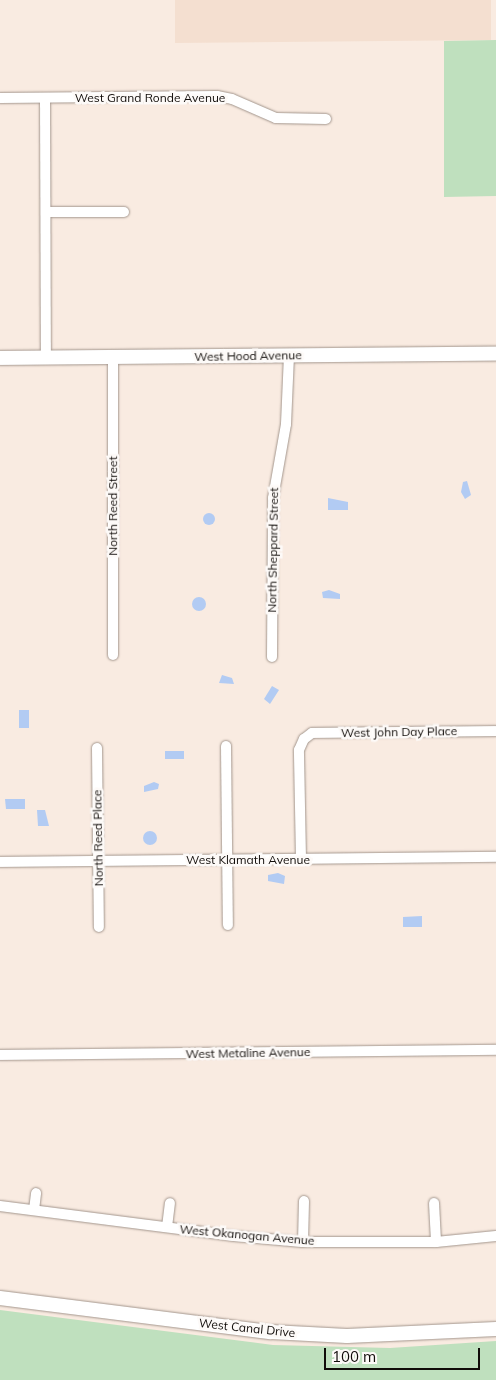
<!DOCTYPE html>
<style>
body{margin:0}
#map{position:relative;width:496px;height:1380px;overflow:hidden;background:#f9ebe1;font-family:Mulish,sans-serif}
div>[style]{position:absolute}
.built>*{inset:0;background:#f4dfd0}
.green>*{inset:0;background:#bfe0be}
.water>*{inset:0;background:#b2cbf3}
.round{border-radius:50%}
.roads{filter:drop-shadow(0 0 1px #a3968d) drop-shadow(0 0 1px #a3968d)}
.street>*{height:10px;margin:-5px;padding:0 5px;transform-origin:5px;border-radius:5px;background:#fff}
.secondary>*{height:14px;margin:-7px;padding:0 7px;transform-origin:7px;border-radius:7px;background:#fff}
span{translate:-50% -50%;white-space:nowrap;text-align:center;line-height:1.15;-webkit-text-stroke:5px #fdfaf8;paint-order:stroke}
.street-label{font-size:12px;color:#110d0a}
.scale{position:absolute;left:324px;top:1348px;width:156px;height:22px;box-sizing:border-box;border:2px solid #110d0a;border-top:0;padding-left:6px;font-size:15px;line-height:18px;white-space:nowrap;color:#110d0a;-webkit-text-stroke:4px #fdfaf8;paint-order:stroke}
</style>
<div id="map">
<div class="built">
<div style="clip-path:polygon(175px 0,491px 0,491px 40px,175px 43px)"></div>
</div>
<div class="green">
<div style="clip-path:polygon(496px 40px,496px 196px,444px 197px,444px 41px)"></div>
<div style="clip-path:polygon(0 1310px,273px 1345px,390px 1348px,496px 1341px,496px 1380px,0 1380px)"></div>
</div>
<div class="water">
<div style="clip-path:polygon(467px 481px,471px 495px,465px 499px,461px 492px,463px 482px)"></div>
<div style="clip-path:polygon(328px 498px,348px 502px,348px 510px,328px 510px)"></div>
<div class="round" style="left:203px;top:513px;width:12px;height:12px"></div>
<div style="clip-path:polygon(329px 590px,340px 594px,340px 599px,323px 598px,322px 592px)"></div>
<div class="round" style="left:192px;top:597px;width:14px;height:14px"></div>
<div style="clip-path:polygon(222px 675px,232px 678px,234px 684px,219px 683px)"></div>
<div style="clip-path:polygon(272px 686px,279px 690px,270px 704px,264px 699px)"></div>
<div style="clip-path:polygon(19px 710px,29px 710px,29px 728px,19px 728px)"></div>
<div style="clip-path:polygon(165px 751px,184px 751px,184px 759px,165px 759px)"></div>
<div style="clip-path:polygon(154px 782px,159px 784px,158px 789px,144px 792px,144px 786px)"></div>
<div style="clip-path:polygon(5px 799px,25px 799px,25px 809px,6px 809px)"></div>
<div style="clip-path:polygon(37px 810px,45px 810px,49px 826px,38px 826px)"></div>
<div class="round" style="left:143px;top:831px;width:14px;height:14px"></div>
<div style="clip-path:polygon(278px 873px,285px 876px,284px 884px,268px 881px,268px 875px)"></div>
<div style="clip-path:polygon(422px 916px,422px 927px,403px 927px,403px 917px)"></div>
</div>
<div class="roads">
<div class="street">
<div style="left:0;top:98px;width:217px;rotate:-0.5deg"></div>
<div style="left:217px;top:96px;width:15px;rotate:11deg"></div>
<div style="left:232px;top:99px;width:48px;rotate:23.4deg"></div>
<div style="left:276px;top:118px;width:50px;rotate:1.1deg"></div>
<div style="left:45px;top:98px;width:260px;rotate:89.8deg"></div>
<div style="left:46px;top:212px;width:78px"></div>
<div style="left:113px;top:655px;width:298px;rotate:-90deg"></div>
<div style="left:272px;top:657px;width:159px;rotate:-89.6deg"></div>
<div style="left:273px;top:498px;width:75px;rotate:-80deg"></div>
<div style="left:286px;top:424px;width:68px;rotate:-87.5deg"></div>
<div style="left:226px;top:746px;width:179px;rotate:89.4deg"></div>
<div style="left:97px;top:748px;width:179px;rotate:89.4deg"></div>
<div style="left:301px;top:859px;width:109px;rotate:-91.1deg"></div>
<div style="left:299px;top:750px;width:12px;rotate:-66deg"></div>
<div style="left:304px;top:739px;width:10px;rotate:-37deg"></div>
<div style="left:312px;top:733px;width:184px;rotate:-0.6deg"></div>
<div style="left:0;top:862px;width:496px;rotate:-0.6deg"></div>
<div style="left:0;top:1055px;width:496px;rotate:-0.6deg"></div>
<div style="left:434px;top:1203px;width:39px;rotate:87deg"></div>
<div style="left:0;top:1206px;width:236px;rotate:7.3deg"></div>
<div style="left:234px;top:1236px;width:69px;rotate:5deg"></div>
<div style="left:303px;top:1242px;width:133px"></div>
<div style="left:436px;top:1242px;width:60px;rotate:-5.7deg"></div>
<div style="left:34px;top:1210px;width:17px;rotate:-83deg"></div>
<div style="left:167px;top:1227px;width:24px;rotate:-83deg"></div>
<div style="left:303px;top:1242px;width:41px;rotate:-88.6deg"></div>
</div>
<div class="secondary">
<div style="left:0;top:358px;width:496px;rotate:-0.5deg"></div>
<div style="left:0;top:1298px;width:273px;rotate:7.2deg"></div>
<div style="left:271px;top:1332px;width:76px;rotate:3deg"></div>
<div style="left:347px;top:1336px;width:149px;rotate:-2.7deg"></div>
</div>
</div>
<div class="street-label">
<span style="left:150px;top:98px">West Grand Ronde Avenue</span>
<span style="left:248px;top:356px;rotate:-1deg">West Hood Avenue</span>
<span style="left:113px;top:506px;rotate:-90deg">North Reed Street</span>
<span style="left:273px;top:550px;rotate:-89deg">North Sheppard Street</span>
<span style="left:399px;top:732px;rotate:-1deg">West John Day Place</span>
<span style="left:98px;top:838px;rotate:-91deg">North Reed Place</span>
<span style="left:248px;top:860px">West Klamath Avenue</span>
<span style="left:248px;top:1053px;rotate:-1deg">West Metaline Avenue</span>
<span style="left:247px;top:1235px;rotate:5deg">West Okanogan Avenue</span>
<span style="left:247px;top:1328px;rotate:6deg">West Canal Drive</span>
</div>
<div class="scale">100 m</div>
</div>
